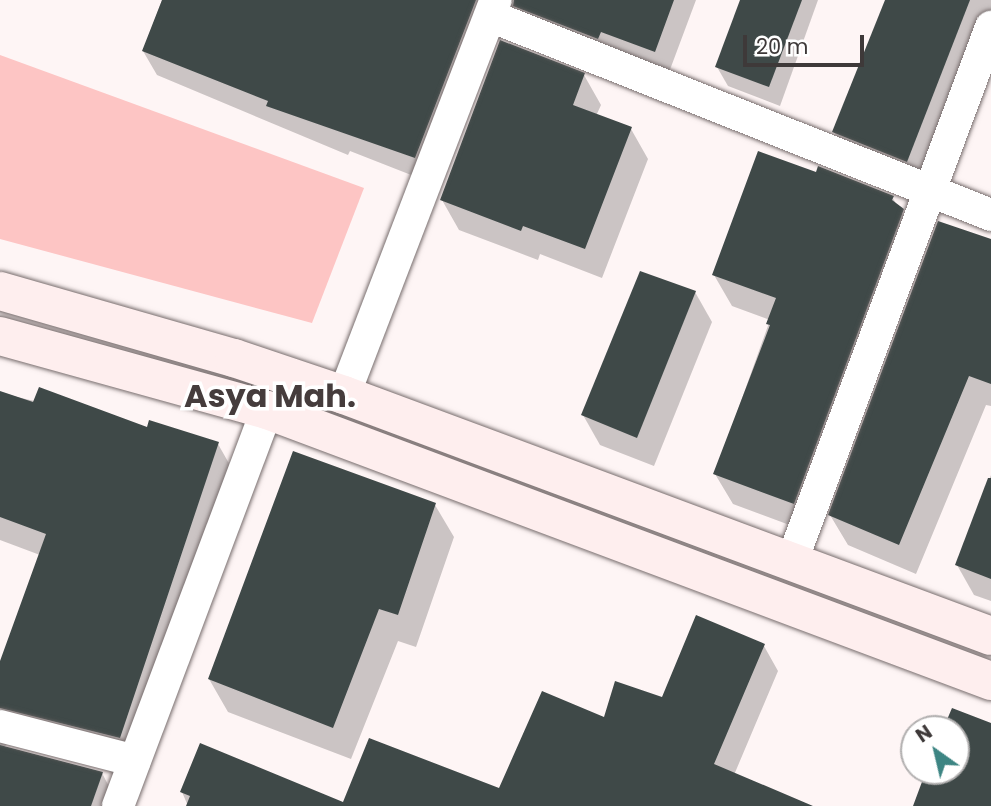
<!DOCTYPE html>
<style>
body{margin:0}
#map{position:relative;width:991px;height:806px;overflow:hidden;background:#fef5f5;font-family:Poppins,sans-serif}
div>[style]{position:absolute}
.green>*{inset:0;background:#fdc5c4}
.shadow>*{inset:0;background:#0003}
.building>*{inset:0;background:#3f4948}
.roads{filter:drop-shadow(0 0 2px #776d6d) drop-shadow(0 0 2px #776d6d)}
.street>*{height:32px;margin:-16px;padding:0 16px;transform-origin:16px;border-radius:16px;background:#fff}
.secondary>*{height:38px;margin:-19px;padding:0 19px;transform-origin:19px;border-radius:19px;background:#feeeee}
span{translate:-50% -50%;white-space:nowrap;text-align:center;line-height:1.15;-webkit-text-stroke:7px #fff;paint-order:stroke}
.district-label{font-size:32px;color:#453c3c;font-weight:700}
.north{position:absolute;left:900px;top:715px;width:70px;height:70px;box-sizing:border-box;background:#fff;border:2px solid #b2b0b0;border-radius:50%;rotate:326deg;font-size:19px;font-weight:700;line-height:28px;text-align:center;color:#3e3939}
.north::after{content:'';display:block;margin:auto;width:24px;height:32px;background:#3d8583;clip-path:polygon(50% 0,100% 100%,50% 72%,0 100%)}
.scale{position:absolute;left:743px;top:35px;width:121px;height:32px;box-sizing:border-box;border:4px solid #3e3939;border-top:0;padding-left:9px;font-size:21px;line-height:24px;white-space:nowrap;color:#3e3939;-webkit-text-stroke:5px #fff;paint-order:stroke}
</style>
<div id="map">
<div class="green">
<div style="clip-path:polygon(0 55px,364px 188px,312px 323px,0 239px)"></div>
</div>
<div class="shadow">
<div style="clip-path:polygon(162px 0,696px 0,668px 75px,529px 29px,517px 9px,507px 5px,429px 182px,350px 151px,348px 155px,157px 75px,143px 51px)"></div>
<div style="clip-path:polygon(744px 0,818px 0,780px 106px,728px 86px,717px 67px)"></div>
<div style="clip-path:polygon(886px 0,991px 0,991px 33px,920px 184px,847px 155px,834px 132px)"></div>
<div style="clip-path:polygon(584px 75px,601px 105px,596px 116px,631px 129px,648px 159px,602px 278px,540px 254px,538px 260px,459px 230px,442px 200px)"></div>
<div style="clip-path:polygon(817px 174px,892px 197px,920px 241px,811px 533px,733px 504px,715px 474px,770px 320px,732px 306px,714px 275px)"></div>
<div style="clip-path:polygon(991px 241px,991px 406px,986px 405px,916px 574px,848px 545px,830px 515px)"></div>
<div style="clip-path:polygon(695px 292px,712px 322px,654px 466px,600px 445px,583px 415px)"></div>
<div style="clip-path:polygon(0 393px,218px 444px,235px 474px,137px 767px,12px 739px,3px 748px,102px 773px,119px 806px,0 806px,0 666px,40px 555px,0 540px)"></div>
<div style="clip-path:polygon(991px 475px,991px 601px,974px 595px,957px 565px)"></div>
<div style="clip-path:polygon(435px 505px,454px 537px,416px 647px,398px 641px,351px 759px,228px 712px,209px 679px)"></div>
<div style="clip-path:polygon(764px 646px,778px 671px,734px 775px,811px 806px,188px 806px,182px 792px,344px 805px,500px 791px,605px 719px,663px 699px)"></div>
</div>
<div class="building">
<div style="clip-path:polygon(162px 0,476px 0,415px 158px,266px 106px,268px 101px,142px 51px)"></div>
<div style="clip-path:polygon(514px 0,674px 0,655px 52px,601px 32px,598px 39px,513px 6px)"></div>
<div style="clip-path:polygon(740px 0,802px 0,769px 87px,715px 67px)"></div>
<div style="clip-path:polygon(885px 0,970px 0,907px 162px,832px 132px)"></div>
<div style="clip-path:polygon(500px 40px,585px 73px,573px 105px,632px 127px,585px 249px,523px 226px,521px 231px,440px 200px)"></div>
<div style="clip-path:polygon(758px 151px,816px 172px,818px 166px,894px 196px,892px 200px,904px 209px,794px 504px,713px 474px,770px 325px,766px 324px,776px 298px,712px 275px)"></div>
<div style="clip-path:polygon(938px 221px,991px 239px,991px 384px,969px 376px,899px 545px,828px 515px)"></div>
<div style="clip-path:polygon(640px 271px,696px 291px,637px 438px,581px 415px)"></div>
<div style="clip-path:polygon(39px 387px,147px 427px,149px 420px,219px 442px,120px 738px,0 708px,0 661px,46px 534px,0 517px,0 391px,33px 402px)"></div>
<div style="clip-path:polygon(293px 451px,436px 503px,398px 615px,379px 609px,333px 728px,208px 679px)"></div>
<div style="clip-path:polygon(988px 478px,991px 478px,991px 579px,955px 565px)"></div>
<div style="clip-path:polygon(696px 615px,765px 644px,714px 764px,813px 806px,186px 806px,190px 796px,180px 792px,200px 743px,343px 802px,369px 738px,499px 788px,542px 691px,604px 717px,615px 681px,662px 697px)"></div>
<div style="clip-path:polygon(952px 708px,991px 723px,991px 806px,913px 806px,926px 771px,956px 771px,956px 729px,943px 729px)"></div>
<div style="clip-path:polygon(0 745px,103px 772px,91px 806px,0 806px)"></div>
</div>
<div class="roads">
<div class="street">
<div style="left:490px;top:16px;width:539px;rotate:21.66deg"></div>
<div style="left:344px;top:395px;width:423px;rotate:-69deg"></div>
<div style="left:793px;top:558px;width:567px;rotate:-69.55deg"></div>
<div style="left:0;top:726px;width:139px;rotate:14.5deg"></div>
<div style="left:118px;top:806px;width:423px;rotate:-69.4deg"></div>
</div>
<div class="secondary">
<div style="left:0;top:291px;width:243px;rotate:16deg"></div>
<div style="left:234px;top:358px;width:116px;rotate:18.6deg"></div>
<div style="left:344px;top:395px;width:690px;rotate:20.43deg"></div>
<div style="left:0;top:336px;width:277px;rotate:15.5deg"></div>
<div style="left:267px;top:410px;width:773px;rotate:20.52deg"></div>
</div>
</div>
<div class="district-label">
<span style="left:270px;top:396px">Asya Mah.</span>
</div>
<div class="north">N</div>
<div class="scale">20 m</div>
</div>
